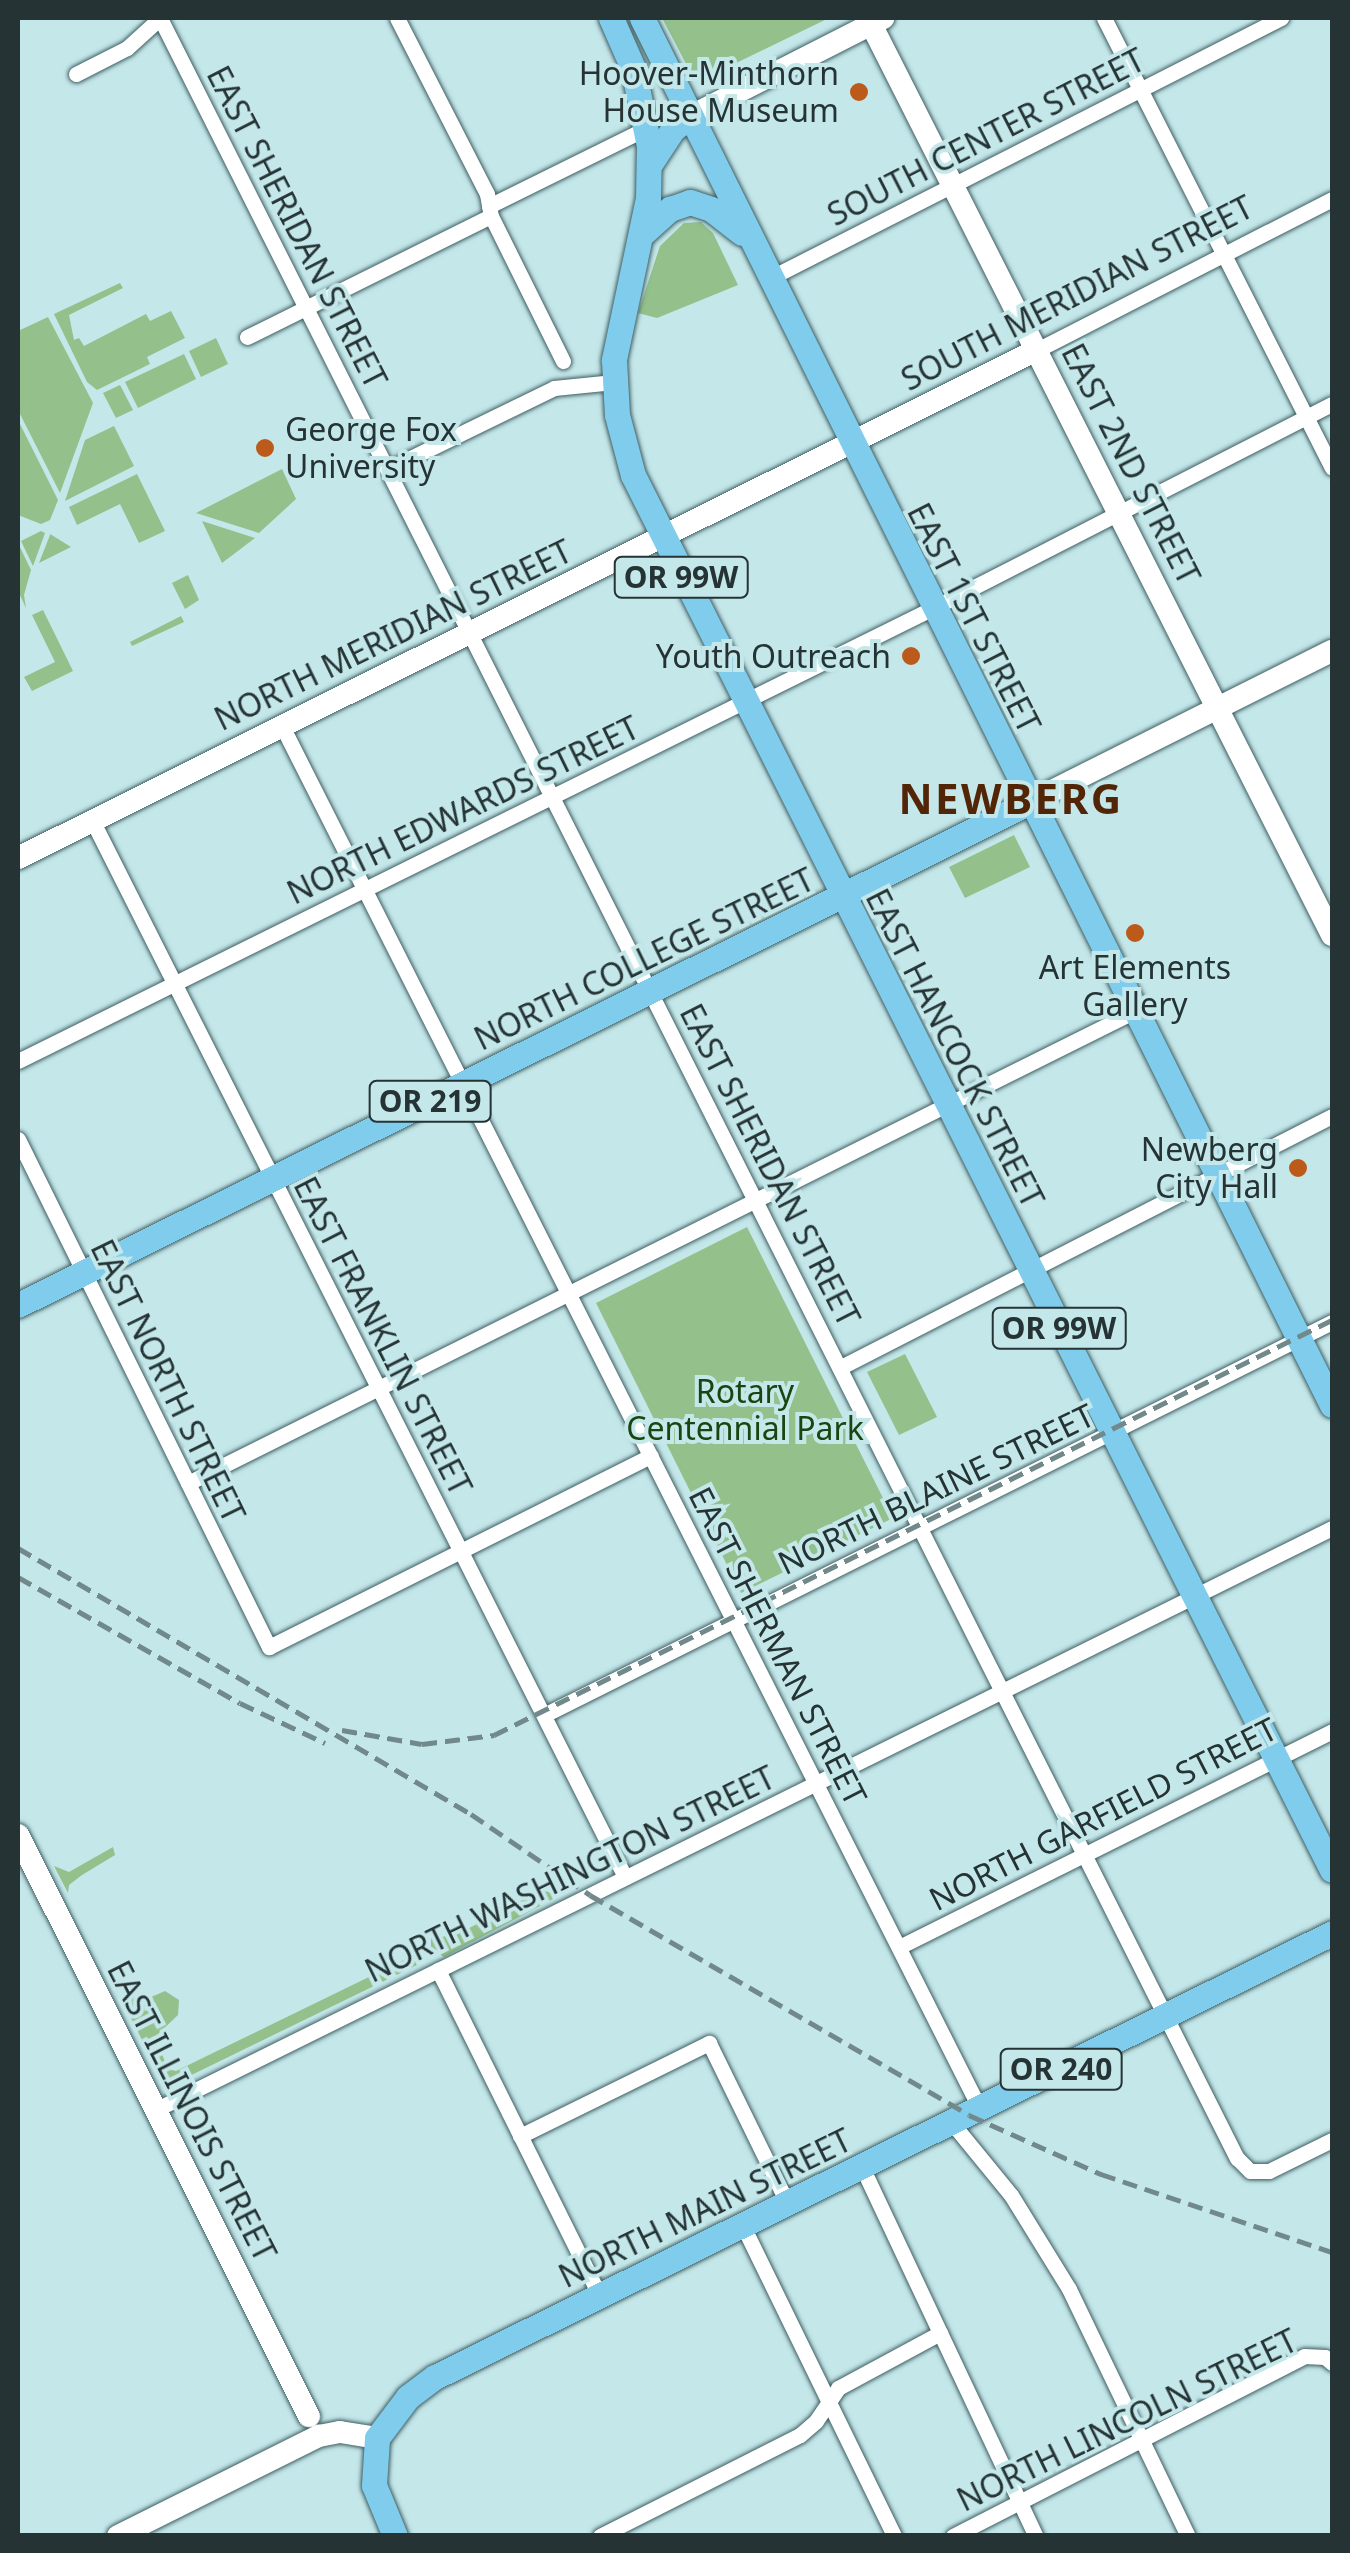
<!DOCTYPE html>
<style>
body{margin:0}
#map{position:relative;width:1350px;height:2553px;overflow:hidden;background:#c4e7ea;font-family:"Noto Sans",sans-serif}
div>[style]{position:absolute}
.green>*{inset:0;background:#93c08b}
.roads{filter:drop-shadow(0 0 2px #3f5e61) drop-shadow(0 0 2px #3f5e61)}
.street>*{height:15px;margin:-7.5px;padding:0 7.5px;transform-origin:7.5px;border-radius:7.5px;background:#fff}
.secondary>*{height:22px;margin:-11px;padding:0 11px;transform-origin:11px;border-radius:11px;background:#fff}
.primary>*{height:25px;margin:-12.5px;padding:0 12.5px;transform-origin:12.5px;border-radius:12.5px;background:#80cced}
.rail>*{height:5px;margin-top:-2.5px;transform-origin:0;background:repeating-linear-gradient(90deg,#71898b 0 15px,transparent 0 23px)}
.dots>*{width:28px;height:28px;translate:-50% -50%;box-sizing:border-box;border:5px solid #c4e7ea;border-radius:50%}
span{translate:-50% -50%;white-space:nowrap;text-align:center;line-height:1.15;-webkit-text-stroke:8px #c4e7ea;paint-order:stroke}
.shield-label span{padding:2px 8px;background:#c4e7ea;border:2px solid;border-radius:8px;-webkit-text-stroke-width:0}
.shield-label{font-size:30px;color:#253334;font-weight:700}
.poi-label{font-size:32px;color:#253334}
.right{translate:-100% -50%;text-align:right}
.left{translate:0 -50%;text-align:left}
.street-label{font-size:32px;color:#253334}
.park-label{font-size:32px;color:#184510}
.district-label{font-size:42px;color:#532507;font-weight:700;letter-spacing:2.5px}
.frame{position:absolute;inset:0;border:20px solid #253334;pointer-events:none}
</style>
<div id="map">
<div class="green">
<div style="clip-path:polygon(662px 18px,829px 18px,703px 79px,692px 75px)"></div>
<div style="clip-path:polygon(701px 222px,713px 233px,738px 285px,657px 318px,638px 313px,660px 246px,684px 223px)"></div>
<div style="clip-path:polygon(120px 283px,123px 288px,69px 315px,74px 340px,79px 338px,84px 346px,146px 314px,150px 321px,171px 311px,185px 338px,147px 357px,150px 364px,97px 390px,87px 382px,54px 314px)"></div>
<div style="clip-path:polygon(48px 317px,93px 403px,60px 493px,18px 410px,18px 331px)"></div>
<div style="clip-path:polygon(216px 338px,228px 364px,201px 377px,189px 351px)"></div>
<div style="clip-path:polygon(184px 354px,196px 379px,138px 408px,125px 382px)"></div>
<div style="clip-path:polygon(120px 385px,133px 410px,116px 418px,103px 393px)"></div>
<div style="clip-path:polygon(18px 420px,58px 500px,50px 520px,41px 524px,18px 515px)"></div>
<div style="clip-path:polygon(114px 426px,134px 466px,65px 501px,85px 440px)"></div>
<div style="clip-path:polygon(282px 469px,296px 499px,259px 533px,196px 513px)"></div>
<div style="clip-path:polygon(137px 474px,165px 531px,139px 543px,120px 504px,77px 525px,69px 507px)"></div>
<div style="clip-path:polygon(202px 521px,255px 538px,222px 563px)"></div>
<div style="clip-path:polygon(41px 531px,45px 533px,33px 566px,21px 541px)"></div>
<div style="clip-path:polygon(50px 534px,71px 547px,39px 563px,50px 535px)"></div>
<div style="clip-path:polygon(18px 543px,31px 570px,24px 595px,26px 608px,18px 591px)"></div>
<div style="clip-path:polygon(188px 575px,199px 600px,185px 609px,172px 583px)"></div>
<div style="clip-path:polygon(43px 610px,73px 671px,32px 691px,24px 677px,55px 662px,32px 615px)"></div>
<div style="clip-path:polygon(181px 616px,184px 622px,132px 646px,130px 642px)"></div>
<div style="clip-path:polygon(1014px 835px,1030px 867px,965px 898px,949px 867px)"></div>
<div style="clip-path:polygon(747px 1227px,893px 1518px,741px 1593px,596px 1303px)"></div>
<div style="clip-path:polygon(905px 1354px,937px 1417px,899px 1435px,867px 1372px)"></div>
<div style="clip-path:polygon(113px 1847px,115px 1855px,82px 1875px,69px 1885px,68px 1893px,54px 1866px,69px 1872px)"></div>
<div style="clip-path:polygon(541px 1890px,552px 1893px,553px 1899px,444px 1957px,431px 1948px,431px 1938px,456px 1935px)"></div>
<div style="clip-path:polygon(412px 1956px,417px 1965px,173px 2084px,159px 2074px,122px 2000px,131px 1996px,142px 2001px,165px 1991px,179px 2000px,178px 2015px,155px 2037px,168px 2069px,176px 2071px)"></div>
</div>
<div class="roads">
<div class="street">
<div style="left:160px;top:18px;width:2396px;rotate:63.29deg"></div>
<div style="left:1237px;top:2158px;width:18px;rotate:45deg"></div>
<div style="left:1250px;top:2171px;width:19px"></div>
<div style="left:1269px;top:2171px;width:70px;rotate:-26.2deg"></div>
<div style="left:397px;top:18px;width:198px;rotate:62.9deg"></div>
<div style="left:487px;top:194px;width:22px;rotate:80deg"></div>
<div style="left:491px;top:216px;width:162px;rotate:63.6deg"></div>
<div style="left:1104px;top:18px;width:504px;rotate:63.13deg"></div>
<div style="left:76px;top:74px;width:57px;rotate:-27deg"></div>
<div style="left:127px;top:48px;width:45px;rotate:-42.3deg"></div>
<div style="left:489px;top:206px;width:176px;rotate:-26.3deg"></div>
<div style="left:768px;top:279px;width:576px;rotate:-26.97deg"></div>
<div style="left:247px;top:337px;width:272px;rotate:-26.4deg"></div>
<div style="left:1037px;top:350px;width:331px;rotate:-27.1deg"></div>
<div style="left:388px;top:469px;width:185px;rotate:-26deg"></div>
<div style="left:554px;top:388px;width:60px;rotate:-5.7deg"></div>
<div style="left:282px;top:726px;width:1549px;rotate:63.22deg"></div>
<div style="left:92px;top:820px;width:1184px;rotate:63.24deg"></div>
<div style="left:18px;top:1061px;width:1021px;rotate:-26.34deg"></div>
<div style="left:933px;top:608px;width:448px;rotate:-27.1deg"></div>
<div style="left:18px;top:1139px;width:567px;rotate:63.71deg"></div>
<div style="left:269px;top:1647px;width:427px;rotate:-26.6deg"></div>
<div style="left:841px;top:1367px;width:551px;rotate:-27.08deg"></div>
<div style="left:188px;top:1483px;width:1058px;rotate:-26.49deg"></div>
<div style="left:544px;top:1715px;width:881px;rotate:-26.51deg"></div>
<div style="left:899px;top:1947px;width:484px;rotate:-26.5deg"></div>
<div style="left:438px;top:1970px;width:364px;rotate:63.6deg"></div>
<div style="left:155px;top:2110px;width:1313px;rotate:-26.31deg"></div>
<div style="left:952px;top:2123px;width:93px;rotate:50.7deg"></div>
<div style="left:1011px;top:2195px;width:110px;rotate:58.3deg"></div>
<div style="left:1069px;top:2289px;width:274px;rotate:64.3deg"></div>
<div style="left:520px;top:2136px;width:211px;rotate:-26.2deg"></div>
<div style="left:709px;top:2043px;width:179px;rotate:63.9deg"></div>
<div style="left:862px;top:2167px;width:408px;rotate:64.8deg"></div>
<div style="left:743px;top:2226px;width:345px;rotate:64deg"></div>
<div style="left:600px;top:2536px;width:224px;rotate:-26.8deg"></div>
<div style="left:800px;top:2435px;width:21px;rotate:-41deg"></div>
<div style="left:816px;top:2421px;width:40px;rotate:-56deg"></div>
<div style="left:838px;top:2388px;width:116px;rotate:-28.3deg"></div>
<div style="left:953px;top:2536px;width:394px;rotate:-27.1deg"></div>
<div style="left:1304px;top:2356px;width:21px;rotate:3deg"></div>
<div style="left:1325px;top:2357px;width:9px;rotate:41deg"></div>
</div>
<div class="secondary">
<div style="left:871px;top:24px;width:1021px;rotate:63.16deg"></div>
<div style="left:691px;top:116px;width:216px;rotate:-27deg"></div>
<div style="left:1030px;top:802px;width:338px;rotate:-26.6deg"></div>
<div style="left:18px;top:858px;width:1139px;rotate:-26.5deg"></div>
<div style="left:18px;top:1835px;width:650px;rotate:63.4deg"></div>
<div style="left:118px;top:2536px;width:225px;rotate:-26.5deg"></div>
<div style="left:319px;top:2436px;width:21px;rotate:-11deg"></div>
<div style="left:340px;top:2432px;width:37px;rotate:9deg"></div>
</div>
<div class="primary">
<div style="left:611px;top:18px;width:55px;rotate:66.3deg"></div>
<div style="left:633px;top:68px;width:80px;rotate:78.4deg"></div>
<div style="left:649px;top:146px;width:52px;rotate:91.1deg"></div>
<div style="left:648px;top:198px;width:166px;rotate:101.9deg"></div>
<div style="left:614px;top:360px;width:55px;rotate:86.9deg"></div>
<div style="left:617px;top:415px;width:62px;rotate:75.1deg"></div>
<div style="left:633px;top:475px;width:1560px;rotate:63.39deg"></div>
<div style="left:642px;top:18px;width:1549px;rotate:63.55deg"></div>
<div style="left:650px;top:164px;width:42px;rotate:-56.7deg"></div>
<div style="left:673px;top:129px;width:22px;rotate:-36deg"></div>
<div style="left:642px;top:234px;width:38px;rotate:-42deg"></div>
<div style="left:670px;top:209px;width:21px;rotate:-19deg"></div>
<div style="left:690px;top:202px;width:22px;rotate:18deg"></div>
<div style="left:711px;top:209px;width:39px;rotate:38deg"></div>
<div style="left:18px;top:1305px;width:1130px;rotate:-26.43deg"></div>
<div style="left:395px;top:2536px;width:55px;rotate:-112.4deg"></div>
<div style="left:374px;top:2485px;width:47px;rotate:-86.3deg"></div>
<div style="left:377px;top:2438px;width:51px;rotate:-52.9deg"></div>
<div style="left:408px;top:2397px;width:34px;rotate:-37deg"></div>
<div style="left:435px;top:2377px;width:1001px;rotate:-26.33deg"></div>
</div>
</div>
<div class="rail">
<div style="left:18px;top:1548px;width:525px;rotate:30.42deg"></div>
<div style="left:471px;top:1814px;width:144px;rotate:34.2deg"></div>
<div style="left:590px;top:1895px;width:438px;rotate:30.1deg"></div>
<div style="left:969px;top:2115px;width:145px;rotate:24.1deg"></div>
<div style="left:1101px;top:2174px;width:244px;rotate:18.7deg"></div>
<div style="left:18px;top:1577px;width:255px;rotate:29.6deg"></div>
<div style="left:240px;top:1703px;width:94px;rotate:25.2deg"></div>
<div style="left:342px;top:1730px;width:81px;rotate:9.9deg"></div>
<div style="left:422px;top:1744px;width:73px;rotate:-7.1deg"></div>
<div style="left:494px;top:1735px;width:935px;rotate:-26.35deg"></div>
</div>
<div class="dots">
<div style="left:859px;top:92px;background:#bb5a1a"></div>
<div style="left:265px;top:448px;background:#bb5a1a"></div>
<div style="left:911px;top:656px;background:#bb5a1a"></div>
<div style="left:1135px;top:933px;background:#bb5a1a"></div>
<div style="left:1298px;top:1168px;background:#bb5a1a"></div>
</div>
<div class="shield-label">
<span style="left:681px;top:577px">OR 99W</span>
<span style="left:430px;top:1101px">OR 219</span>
<span style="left:1059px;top:1328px">OR 99W</span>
<span style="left:1061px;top:2069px">OR 240</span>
</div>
<div class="poi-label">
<span class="right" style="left:839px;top:92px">Hoover-Minthorn<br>House Museum</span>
<span class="left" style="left:285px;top:448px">George Fox<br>University</span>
<span class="right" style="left:891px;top:656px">Youth Outreach</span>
<span style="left:1135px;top:986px">Art Elements<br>Gallery</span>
<span class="right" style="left:1278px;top:1168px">Newberg<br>City Hall</span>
</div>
<div class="street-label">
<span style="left:986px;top:137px;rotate:-27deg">SOUTH CENTER STREET</span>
<span style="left:297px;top:227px;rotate:63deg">EAST SHERIDAN STREET</span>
<span style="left:1077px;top:293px;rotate:-27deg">SOUTH MERIDIAN STREET</span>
<span style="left:1131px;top:464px;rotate:63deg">EAST 2ND STREET</span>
<span style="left:974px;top:618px;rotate:63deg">EAST 1ST STREET</span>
<span style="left:393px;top:635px;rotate:-26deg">NORTH MERIDIAN STREET</span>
<span style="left:463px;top:810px;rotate:-26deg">NORTH EDWARDS STREET</span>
<span style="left:644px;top:959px;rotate:-26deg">NORTH COLLEGE STREET</span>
<span style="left:955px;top:1048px;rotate:63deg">EAST HANCOCK STREET</span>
<span style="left:770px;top:1165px;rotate:63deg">EAST SHERIDAN STREET</span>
<span style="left:383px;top:1336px;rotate:63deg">EAST FRANKLIN STREET</span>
<span style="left:168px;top:1381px;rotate:64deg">EAST NORTH STREET</span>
<span style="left:936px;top:1489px;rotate:-26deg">NORTH BLAINE STREET</span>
<span style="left:778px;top:1646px;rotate:63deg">EAST SHERMAN STREET</span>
<span style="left:1103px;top:1814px;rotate:-27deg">NORTH GARFIELD STREET</span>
<span style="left:570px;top:1874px;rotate:-26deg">NORTH WASHINGTON STREET</span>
<span style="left:192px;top:2111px;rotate:63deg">EAST ILLINOIS STREET</span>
<span style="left:705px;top:2208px;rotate:-26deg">NORTH MAIN STREET</span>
<span style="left:1127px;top:2420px;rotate:-26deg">NORTH LINCOLN STREET</span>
</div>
<div class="park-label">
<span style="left:745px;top:1410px">Rotary<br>Centennial Park</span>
</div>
<div class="district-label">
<span style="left:1011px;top:798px">NEWBERG</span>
</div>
<div class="frame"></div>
</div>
